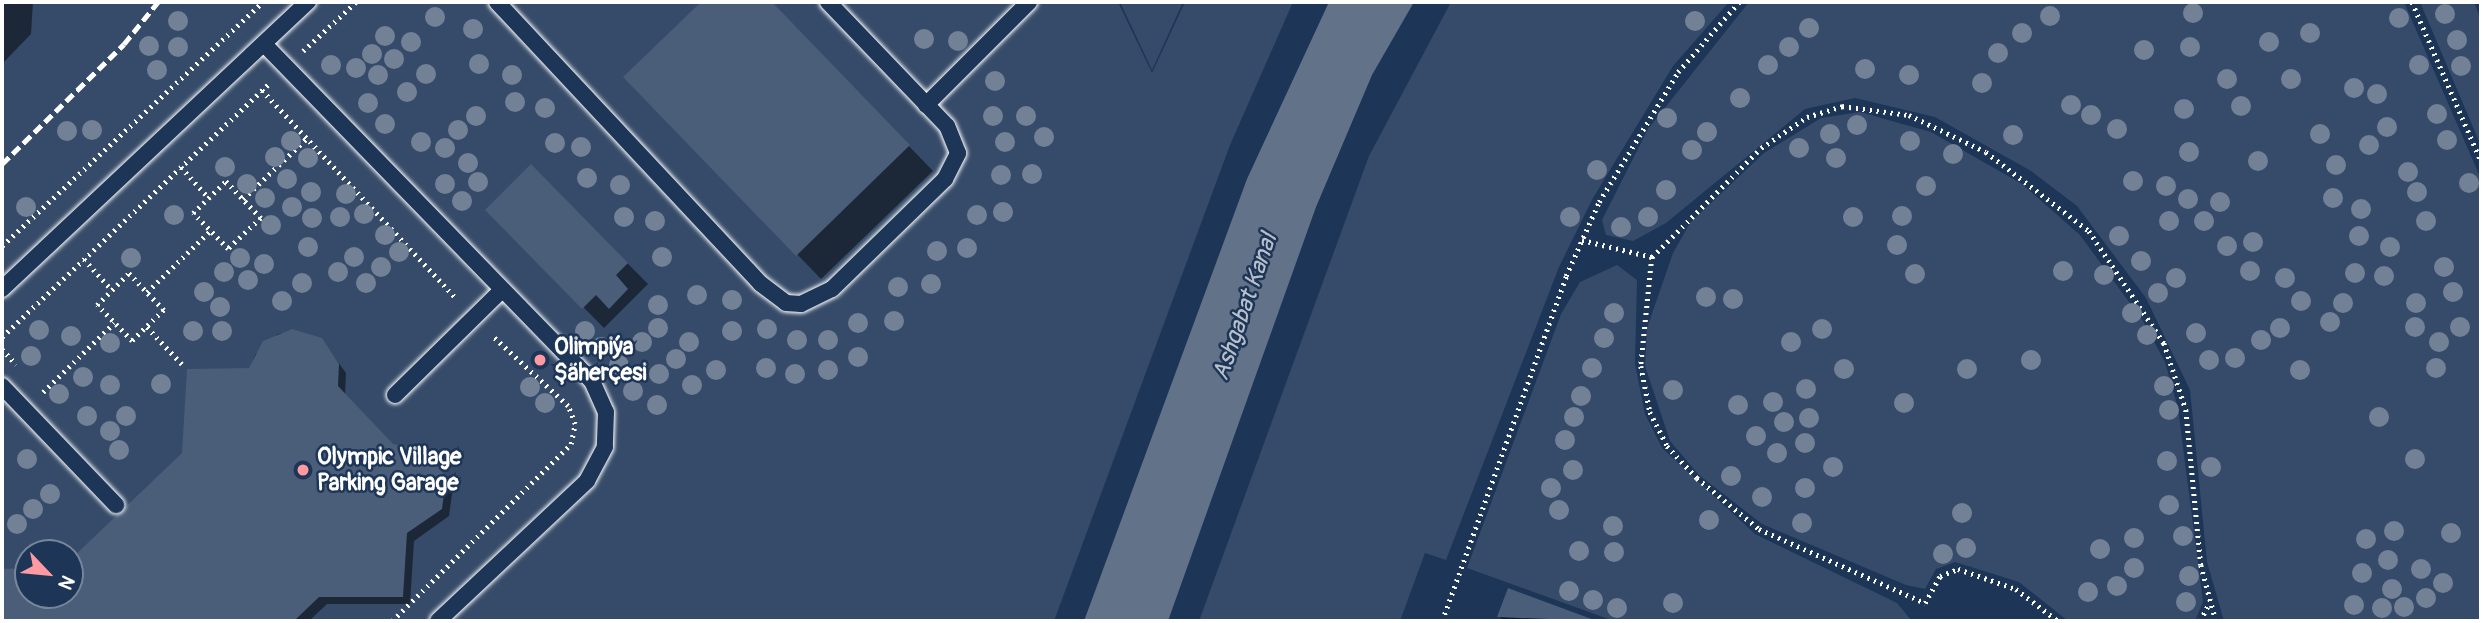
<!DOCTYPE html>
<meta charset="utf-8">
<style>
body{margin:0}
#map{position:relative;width:2483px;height:623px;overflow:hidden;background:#1d3557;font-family:Pangolin,sans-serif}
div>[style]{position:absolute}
.green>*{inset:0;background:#364b69}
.water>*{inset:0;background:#617289}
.shadow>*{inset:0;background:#0007}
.building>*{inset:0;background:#4a5d79}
.path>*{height:4.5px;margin-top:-2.25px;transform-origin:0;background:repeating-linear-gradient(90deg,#fff 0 2px,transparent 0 7px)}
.roads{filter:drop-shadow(0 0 2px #fff) drop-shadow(0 0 2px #fff)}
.service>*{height:16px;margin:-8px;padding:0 8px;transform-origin:8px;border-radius:8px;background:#1d3557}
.rail>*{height:5px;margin-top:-2.5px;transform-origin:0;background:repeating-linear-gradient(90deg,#fff 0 10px,transparent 0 15px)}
.trees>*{width:20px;height:20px;margin:-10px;border-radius:50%;background:#738196}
.dots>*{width:19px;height:19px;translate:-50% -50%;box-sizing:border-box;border:4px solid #1d3557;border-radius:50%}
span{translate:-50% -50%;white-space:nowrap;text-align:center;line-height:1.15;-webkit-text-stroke:5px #1d3557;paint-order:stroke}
.poi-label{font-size:23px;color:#fff;font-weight:700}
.left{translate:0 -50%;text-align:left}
.water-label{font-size:24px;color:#b8c0ca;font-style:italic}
.frame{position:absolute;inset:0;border:4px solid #fff;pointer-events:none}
.north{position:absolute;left:14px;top:539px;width:70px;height:70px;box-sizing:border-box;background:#1d3557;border:2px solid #77869a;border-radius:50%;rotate:116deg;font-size:19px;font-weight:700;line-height:28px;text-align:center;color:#fff}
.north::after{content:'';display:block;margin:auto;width:24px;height:32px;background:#ff9aa2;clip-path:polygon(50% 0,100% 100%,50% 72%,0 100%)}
</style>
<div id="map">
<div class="green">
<div style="clip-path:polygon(evenodd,2px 2px,1118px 2px,1152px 73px,1185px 2px,1293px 2px,1230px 145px,1054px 621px,2px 621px,2px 2px,28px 553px,70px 553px,70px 595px,28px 595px,28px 553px)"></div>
<div style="clip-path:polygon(1120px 2px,1183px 2px,1152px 70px)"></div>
<div style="clip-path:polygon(1451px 2px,1729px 2px,1673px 66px,1593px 198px,1559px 267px,1446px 560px,1425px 553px,1400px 621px,1199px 621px,1369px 156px)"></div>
<div style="clip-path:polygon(1749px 2px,2404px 2px,2481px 179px,2481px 621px,2224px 621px,2207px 562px,2190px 390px,2146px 298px,2077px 206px,2031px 171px,1935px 117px,1855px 98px,1805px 109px,1666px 223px,1633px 241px,1606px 235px,1602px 220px,1648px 129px)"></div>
<div style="clip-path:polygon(2420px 2px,2474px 2px,2481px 20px,2481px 146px)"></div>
<div style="clip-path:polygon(1860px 112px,1931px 132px,2022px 184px,2080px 235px,2143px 321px,2165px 362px,2178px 408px,2203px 602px,2195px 621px,2068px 621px,2019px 582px,1955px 562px,1936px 569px,1925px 589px,1906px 585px,1762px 524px,1699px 475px,1670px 441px,1645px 366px,1647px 328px,1673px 253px,1690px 223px,1764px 153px,1821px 118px)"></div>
<div style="clip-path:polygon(1617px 265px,1637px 280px,1635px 364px,1645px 414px,1662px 448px,1755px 534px,1897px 603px,1912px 621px,1614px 621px,1467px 568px,1561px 314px,1580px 282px)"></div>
</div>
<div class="water">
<div style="clip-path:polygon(1329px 2px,1414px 2px,1372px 75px,1316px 207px,1168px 621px,1084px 621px,1247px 179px)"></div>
</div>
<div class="shadow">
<div style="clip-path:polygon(2px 2px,33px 2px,31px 34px,2px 64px)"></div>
<div style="clip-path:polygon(704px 2px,770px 2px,933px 171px,821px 279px,626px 77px)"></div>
<div style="clip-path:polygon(531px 166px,648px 284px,604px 328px,487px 210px)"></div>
<div style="clip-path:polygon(292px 331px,321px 339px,346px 373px,345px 396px,392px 445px,428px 453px,453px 487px,449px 516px,414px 541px,410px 604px,327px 604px,309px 621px,2px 621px,2px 570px,28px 570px,28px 595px,70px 595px,70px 562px,184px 454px,250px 370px,255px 355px,278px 334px)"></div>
<div style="clip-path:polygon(1509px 590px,1593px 621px,1504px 621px,1499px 616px)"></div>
</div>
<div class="building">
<div style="clip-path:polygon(701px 2px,772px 2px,910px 145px,796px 256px,623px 77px)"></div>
<div style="clip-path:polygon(531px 164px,628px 263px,616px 275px,628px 289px,609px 309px,596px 295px,582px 309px,485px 210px)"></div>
<div style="clip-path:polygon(292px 329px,322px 338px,339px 364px,338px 386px,393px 444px,429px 451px,446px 478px,442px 509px,407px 533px,403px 597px,319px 597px,294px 621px,2px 621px,2px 569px,28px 568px,28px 595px,70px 595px,70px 560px,182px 453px,187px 369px,249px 368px,263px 341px)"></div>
<div style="clip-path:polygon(1508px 588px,1597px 621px,1497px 617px)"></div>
</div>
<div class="path">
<div style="left:2412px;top:2px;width:173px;rotate:66.5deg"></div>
<div style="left:303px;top:51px;width:72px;rotate:-42.8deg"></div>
<div style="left:262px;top:90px;width:284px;rotate:47deg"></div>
<div style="left:181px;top:167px;width:42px;rotate:47.9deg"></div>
<div style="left:226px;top:181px;width:51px;rotate:46.6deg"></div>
<div style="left:261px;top:218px;width:45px;rotate:136.8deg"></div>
<div style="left:228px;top:249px;width:50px;rotate:-134.2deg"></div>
<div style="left:193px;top:213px;width:46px;rotate:-44.1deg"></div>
<div style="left:243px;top:199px;width:90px;rotate:-43.6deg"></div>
<div style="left:1582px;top:240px;width:72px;rotate:13.7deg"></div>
<div style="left:1652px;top:257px;width:154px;rotate:-45deg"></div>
<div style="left:1761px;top:148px;width:55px;rotate:-34deg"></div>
<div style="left:1807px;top:117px;width:37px;rotate:-17deg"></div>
<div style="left:1842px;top:106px;width:68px;rotate:7.7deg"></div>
<div style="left:1909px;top:115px;width:85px;rotate:25.7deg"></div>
<div style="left:1986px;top:152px;width:130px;rotate:37.5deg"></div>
<div style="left:2089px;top:231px;width:135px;rotate:56.2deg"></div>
<div style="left:2164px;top:343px;width:71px;rotate:71.8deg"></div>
<div style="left:2186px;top:410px;width:156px;rotate:84.5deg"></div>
<div style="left:2201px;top:565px;width:58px;rotate:75deg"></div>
<div style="left:2px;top:246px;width:357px;rotate:-43.1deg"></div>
<div style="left:1652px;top:257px;width:110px;rotate:95.8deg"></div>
<div style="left:1641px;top:366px;width:47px;rotate:78.9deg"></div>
<div style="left:1650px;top:412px;width:38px;rotate:63deg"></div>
<div style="left:1667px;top:446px;width:44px;rotate:46.8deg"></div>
<div style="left:1697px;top:478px;width:80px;rotate:39.4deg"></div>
<div style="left:1759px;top:529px;width:182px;rotate:24deg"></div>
<div style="left:1925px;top:603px;width:31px;rotate:-61deg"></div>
<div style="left:1940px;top:576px;width:19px;rotate:-21deg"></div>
<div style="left:1958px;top:569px;width:61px;rotate:19deg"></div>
<div style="left:2016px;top:589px;width:53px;rotate:37.3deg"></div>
<div style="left:84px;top:259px;width:42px;rotate:47.9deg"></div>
<div style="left:129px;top:273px;width:51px;rotate:46.6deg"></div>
<div style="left:164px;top:310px;width:45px;rotate:135.9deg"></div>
<div style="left:132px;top:341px;width:50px;rotate:-134.2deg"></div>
<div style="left:97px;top:305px;width:45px;rotate:-45deg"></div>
<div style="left:147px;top:292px;width:88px;rotate:-44.1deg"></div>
<div style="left:147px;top:327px;width:51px;rotate:46.6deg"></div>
<div style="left:2px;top:337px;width:368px;rotate:-43.5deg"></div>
<div style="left:2px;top:349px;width:21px;rotate:47deg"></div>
<div style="left:43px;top:392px;width:99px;rotate:-44.2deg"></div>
<div style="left:392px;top:621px;width:252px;rotate:-44.7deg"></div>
<div style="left:571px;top:444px;width:20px;rotate:-79deg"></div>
<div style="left:575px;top:424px;width:19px;rotate:-111deg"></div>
<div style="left:568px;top:406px;width:105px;rotate:-137.3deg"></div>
<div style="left:1442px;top:621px;width:367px;rotate:-70.2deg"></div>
<div style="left:1566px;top:276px;width:81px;rotate:-66deg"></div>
<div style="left:1599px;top:202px;width:152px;rotate:-58.7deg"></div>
<div style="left:1678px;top:72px;width:93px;rotate:-48.9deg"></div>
<div style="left:2200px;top:621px;width:20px;rotate:-63deg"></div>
</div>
<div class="roads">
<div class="service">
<div style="left:497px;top:2px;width:386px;rotate:46.9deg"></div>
<div style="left:761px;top:284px;width:31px;rotate:37deg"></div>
<div style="left:786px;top:303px;width:15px;rotate:4deg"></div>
<div style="left:801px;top:304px;width:34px;rotate:-26deg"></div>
<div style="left:832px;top:289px;width:158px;rotate:-44.2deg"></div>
<div style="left:945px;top:179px;width:29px;rotate:-63deg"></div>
<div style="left:958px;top:153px;width:29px;rotate:-112deg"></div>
<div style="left:947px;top:126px;width:172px;rotate:-133.8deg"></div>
<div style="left:264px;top:44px;width:470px;rotate:45.8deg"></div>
<div style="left:592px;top:381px;width:34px;rotate:66deg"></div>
<div style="left:606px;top:412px;width:35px;rotate:92deg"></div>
<div style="left:605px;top:447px;width:38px;rotate:118deg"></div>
<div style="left:587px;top:481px;width:204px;rotate:136.8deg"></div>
<div style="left:926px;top:105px;width:146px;rotate:-45deg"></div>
<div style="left:2px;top:289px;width:420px;rotate:-43.2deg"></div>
<div style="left:2px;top:386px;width:165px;rotate:46.2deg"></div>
<div style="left:395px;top:395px;width:150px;rotate:-44.5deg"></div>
</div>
</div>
<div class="rail">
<div style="left:2px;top:164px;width:171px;rotate:-44.5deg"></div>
<div style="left:124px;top:44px;width:54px;rotate:-51deg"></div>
</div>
<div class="trees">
<div style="left:2193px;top:13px"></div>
<div style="left:2445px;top:14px"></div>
<div style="left:2050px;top:16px"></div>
<div style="left:435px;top:17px"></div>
<div style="left:2399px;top:18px"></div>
<div style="left:178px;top:21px"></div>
<div style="left:1695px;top:21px"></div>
<div style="left:1809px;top:28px"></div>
<div style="left:473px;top:29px"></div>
<div style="left:2022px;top:33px"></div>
<div style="left:2310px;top:33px"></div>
<div style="left:385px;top:36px"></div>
<div style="left:924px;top:39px"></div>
<div style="left:2457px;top:40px"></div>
<div style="left:958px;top:41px"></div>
<div style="left:411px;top:42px"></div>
<div style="left:2269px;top:42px"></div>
<div style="left:149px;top:46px"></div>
<div style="left:178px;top:47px"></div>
<div style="left:1789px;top:47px"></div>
<div style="left:2190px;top:47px"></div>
<div style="left:2144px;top:50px"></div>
<div style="left:1998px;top:53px"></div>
<div style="left:372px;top:54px"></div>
<div style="left:394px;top:59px"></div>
<div style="left:479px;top:64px"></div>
<div style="left:331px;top:65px"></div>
<div style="left:1768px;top:65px"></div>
<div style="left:2419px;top:65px"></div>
<div style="left:2461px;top:66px"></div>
<div style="left:356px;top:68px"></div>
<div style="left:1865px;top:69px"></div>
<div style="left:157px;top:70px"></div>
<div style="left:426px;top:74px"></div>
<div style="left:378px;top:75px"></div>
<div style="left:512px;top:75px"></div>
<div style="left:1909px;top:75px"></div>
<div style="left:2227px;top:79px"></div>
<div style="left:2291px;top:79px"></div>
<div style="left:995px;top:81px"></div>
<div style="left:1982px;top:83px"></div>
<div style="left:2354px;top:88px"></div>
<div style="left:407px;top:92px"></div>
<div style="left:2377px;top:94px"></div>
<div style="left:1740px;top:98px"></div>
<div style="left:515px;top:102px"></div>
<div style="left:368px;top:103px"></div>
<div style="left:2071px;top:105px"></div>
<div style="left:2241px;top:106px"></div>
<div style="left:545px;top:108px"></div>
<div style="left:2184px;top:109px"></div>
<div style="left:2437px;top:114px"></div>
<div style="left:2091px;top:115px"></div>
<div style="left:476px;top:116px"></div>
<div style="left:993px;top:116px"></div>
<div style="left:1026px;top:116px"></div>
<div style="left:1667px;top:118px"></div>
<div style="left:385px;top:124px"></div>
<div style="left:1857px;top:125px"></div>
<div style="left:2387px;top:127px"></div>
<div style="left:2117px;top:129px"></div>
<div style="left:92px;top:130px"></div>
<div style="left:458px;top:130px"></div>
<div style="left:67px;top:131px"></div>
<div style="left:1707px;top:132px"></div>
<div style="left:1830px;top:134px"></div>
<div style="left:2320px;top:134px"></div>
<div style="left:2013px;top:135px"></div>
<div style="left:1044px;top:137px"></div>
<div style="left:2447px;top:140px"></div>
<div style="left:291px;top:141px"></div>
<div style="left:1910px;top:141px"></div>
<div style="left:421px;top:142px"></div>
<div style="left:1005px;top:142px"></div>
<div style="left:555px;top:143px"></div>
<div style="left:2369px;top:145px"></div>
<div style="left:581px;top:147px"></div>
<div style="left:445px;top:148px"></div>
<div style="left:1799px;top:148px"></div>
<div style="left:1692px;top:150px"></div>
<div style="left:2189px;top:152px"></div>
<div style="left:1953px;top:154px"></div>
<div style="left:275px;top:157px"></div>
<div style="left:308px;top:158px"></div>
<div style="left:1836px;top:158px"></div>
<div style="left:2258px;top:161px"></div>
<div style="left:468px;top:163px"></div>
<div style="left:2336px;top:165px"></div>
<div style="left:225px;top:167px"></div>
<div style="left:1597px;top:170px"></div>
<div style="left:2408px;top:172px"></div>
<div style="left:1032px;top:174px"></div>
<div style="left:1001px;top:175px"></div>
<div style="left:587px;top:178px"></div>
<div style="left:287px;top:179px"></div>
<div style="left:2133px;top:181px"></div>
<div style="left:478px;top:182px"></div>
<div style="left:2469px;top:183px"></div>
<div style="left:247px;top:184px"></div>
<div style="left:445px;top:184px"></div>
<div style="left:620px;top:185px"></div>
<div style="left:1926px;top:186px"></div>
<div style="left:2166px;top:186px"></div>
<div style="left:1666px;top:190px"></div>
<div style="left:311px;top:192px"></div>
<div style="left:2417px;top:192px"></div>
<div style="left:346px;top:194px"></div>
<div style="left:265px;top:198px"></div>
<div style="left:2333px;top:198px"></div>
<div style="left:2188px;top:199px"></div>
<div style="left:462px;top:201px"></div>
<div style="left:2220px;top:202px"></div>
<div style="left:26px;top:207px"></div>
<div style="left:292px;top:207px"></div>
<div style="left:2361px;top:209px"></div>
<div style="left:1003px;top:212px"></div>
<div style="left:364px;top:214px"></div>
<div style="left:174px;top:215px"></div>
<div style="left:977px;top:215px"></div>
<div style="left:1902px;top:216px"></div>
<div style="left:340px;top:217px"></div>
<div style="left:624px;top:217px"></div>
<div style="left:1570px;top:217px"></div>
<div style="left:1648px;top:217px"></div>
<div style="left:1853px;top:217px"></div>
<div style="left:312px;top:218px"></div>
<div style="left:655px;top:221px"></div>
<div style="left:2169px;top:221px"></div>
<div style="left:2204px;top:221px"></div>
<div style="left:2426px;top:221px"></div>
<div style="left:271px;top:225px"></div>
<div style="left:1621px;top:227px"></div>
<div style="left:385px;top:235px"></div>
<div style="left:2119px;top:236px"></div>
<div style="left:2359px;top:236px"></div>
<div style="left:2253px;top:242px"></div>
<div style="left:1897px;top:245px"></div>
<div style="left:2227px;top:246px"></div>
<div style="left:308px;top:247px"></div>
<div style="left:2390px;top:247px"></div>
<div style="left:967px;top:248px"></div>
<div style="left:937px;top:251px"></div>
<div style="left:399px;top:252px"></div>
<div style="left:354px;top:257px"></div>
<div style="left:662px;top:257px"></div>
<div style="left:131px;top:258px"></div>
<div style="left:240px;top:258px"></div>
<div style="left:2141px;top:261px"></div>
<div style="left:264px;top:264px"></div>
<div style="left:381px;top:267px"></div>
<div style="left:2444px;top:267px"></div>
<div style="left:2063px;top:271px"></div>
<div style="left:2250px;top:271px"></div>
<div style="left:224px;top:272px"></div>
<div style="left:338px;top:272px"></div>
<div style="left:2355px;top:273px"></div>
<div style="left:1915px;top:274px"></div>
<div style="left:2104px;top:275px"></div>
<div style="left:2384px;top:276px"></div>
<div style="left:2176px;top:278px"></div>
<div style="left:2285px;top:278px"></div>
<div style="left:248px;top:280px"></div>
<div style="left:302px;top:283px"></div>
<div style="left:366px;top:283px"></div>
<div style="left:931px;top:284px"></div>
<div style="left:898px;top:287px"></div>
<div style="left:204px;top:292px"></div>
<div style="left:2453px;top:292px"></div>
<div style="left:2158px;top:293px"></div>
<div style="left:697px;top:295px"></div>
<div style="left:1706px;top:297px"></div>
<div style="left:1733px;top:299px"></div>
<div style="left:732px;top:300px"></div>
<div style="left:282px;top:301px"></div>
<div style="left:2301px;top:301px"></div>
<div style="left:2343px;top:303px"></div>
<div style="left:2416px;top:303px"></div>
<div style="left:658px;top:305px"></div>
<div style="left:220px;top:307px"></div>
<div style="left:1614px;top:313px"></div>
<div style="left:2132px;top:313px"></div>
<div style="left:894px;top:321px"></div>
<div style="left:2330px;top:322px"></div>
<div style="left:858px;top:323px"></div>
<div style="left:2415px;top:327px"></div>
<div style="left:2460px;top:327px"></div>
<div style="left:658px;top:328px"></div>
<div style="left:2280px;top:328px"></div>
<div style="left:767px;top:329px"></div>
<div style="left:1822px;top:329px"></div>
<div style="left:39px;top:330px"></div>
<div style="left:193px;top:331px"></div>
<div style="left:222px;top:331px"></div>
<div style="left:585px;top:331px"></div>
<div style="left:732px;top:331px"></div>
<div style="left:2196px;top:333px"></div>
<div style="left:2147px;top:335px"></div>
<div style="left:71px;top:336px"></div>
<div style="left:1604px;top:338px"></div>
<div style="left:797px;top:340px"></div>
<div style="left:828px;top:340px"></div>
<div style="left:2261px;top:340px"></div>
<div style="left:642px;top:342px"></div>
<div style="left:689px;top:342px"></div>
<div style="left:1791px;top:342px"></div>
<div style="left:2439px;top:342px"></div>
<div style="left:110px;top:343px"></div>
<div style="left:601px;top:347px"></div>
<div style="left:31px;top:356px"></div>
<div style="left:858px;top:357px"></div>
<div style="left:2235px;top:358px"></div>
<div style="left:676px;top:359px"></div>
<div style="left:2031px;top:360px"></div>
<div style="left:2209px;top:360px"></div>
<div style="left:619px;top:365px"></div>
<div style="left:766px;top:368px"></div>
<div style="left:1592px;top:368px"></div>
<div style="left:2436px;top:368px"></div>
<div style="left:1844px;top:369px"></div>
<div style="left:1967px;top:369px"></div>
<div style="left:716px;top:370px"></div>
<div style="left:828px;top:370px"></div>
<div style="left:2300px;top:370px"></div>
<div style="left:659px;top:374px"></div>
<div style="left:795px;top:374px"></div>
<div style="left:83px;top:377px"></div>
<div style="left:161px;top:384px"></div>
<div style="left:110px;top:385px"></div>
<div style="left:692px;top:385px"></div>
<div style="left:2164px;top:386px"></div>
<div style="left:530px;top:387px"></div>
<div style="left:1806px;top:389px"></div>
<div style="left:1673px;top:390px"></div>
<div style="left:633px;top:391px"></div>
<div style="left:59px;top:394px"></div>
<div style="left:1581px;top:396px"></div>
<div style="left:1773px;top:402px"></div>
<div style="left:545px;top:403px"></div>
<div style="left:1904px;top:403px"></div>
<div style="left:657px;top:405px"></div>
<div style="left:1738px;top:405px"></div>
<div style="left:2169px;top:410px"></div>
<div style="left:87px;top:416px"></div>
<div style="left:126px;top:416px"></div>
<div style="left:1574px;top:417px"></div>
<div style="left:2379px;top:417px"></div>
<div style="left:1809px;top:418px"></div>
<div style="left:1784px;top:422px"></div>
<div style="left:110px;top:431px"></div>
<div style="left:1756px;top:436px"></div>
<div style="left:1565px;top:440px"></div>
<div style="left:1805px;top:443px"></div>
<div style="left:119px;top:450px"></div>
<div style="left:1777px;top:453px"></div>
<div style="left:27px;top:459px"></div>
<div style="left:2415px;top:459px"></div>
<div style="left:2167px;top:461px"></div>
<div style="left:1833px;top:467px"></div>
<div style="left:2211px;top:467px"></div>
<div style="left:1573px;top:470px"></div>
<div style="left:1731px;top:476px"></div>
<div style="left:1551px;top:488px"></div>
<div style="left:1805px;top:488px"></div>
<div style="left:50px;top:494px"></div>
<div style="left:1762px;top:497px"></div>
<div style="left:2169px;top:505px"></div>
<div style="left:33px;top:509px"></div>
<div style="left:1559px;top:510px"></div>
<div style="left:1962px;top:513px"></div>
<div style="left:1709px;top:520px"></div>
<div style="left:1802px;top:523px"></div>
<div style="left:17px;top:524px"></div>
<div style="left:1613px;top:526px"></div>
<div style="left:2394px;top:531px"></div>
<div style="left:2451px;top:533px"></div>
<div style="left:2183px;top:536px"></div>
<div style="left:2134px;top:538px"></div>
<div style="left:2366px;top:539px"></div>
<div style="left:1966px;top:548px"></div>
<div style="left:2100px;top:549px"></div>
<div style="left:1579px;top:551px"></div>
<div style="left:1614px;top:552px"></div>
<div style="left:1943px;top:554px"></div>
<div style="left:2388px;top:560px"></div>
<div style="left:2134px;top:568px"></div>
<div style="left:2421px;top:569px"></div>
<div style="left:2362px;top:573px"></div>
<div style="left:2189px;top:576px"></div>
<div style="left:2443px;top:583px"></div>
<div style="left:2117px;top:586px"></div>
<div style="left:2392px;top:589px"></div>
<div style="left:1569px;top:591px"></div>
<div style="left:2088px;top:592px"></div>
<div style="left:2426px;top:598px"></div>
<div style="left:1593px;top:600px"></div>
<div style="left:2186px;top:602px"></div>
<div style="left:1673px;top:603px"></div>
<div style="left:2354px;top:605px"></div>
<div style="left:2404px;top:607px"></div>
<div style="left:1617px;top:608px"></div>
<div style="left:2382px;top:608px"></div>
</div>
<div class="dots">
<div style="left:540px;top:360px;background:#ff9aa2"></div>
<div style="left:303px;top:470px;background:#ff9aa2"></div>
</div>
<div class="poi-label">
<span class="left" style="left:554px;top:360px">Olimpiýa<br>Şäherçesi</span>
<span class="left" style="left:317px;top:470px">Olympic Village<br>Parking Garage</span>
</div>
<div class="water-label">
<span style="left:1245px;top:307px;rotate:-71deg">Ashgabat Kanal</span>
</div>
<div class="frame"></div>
<div class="north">N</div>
</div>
